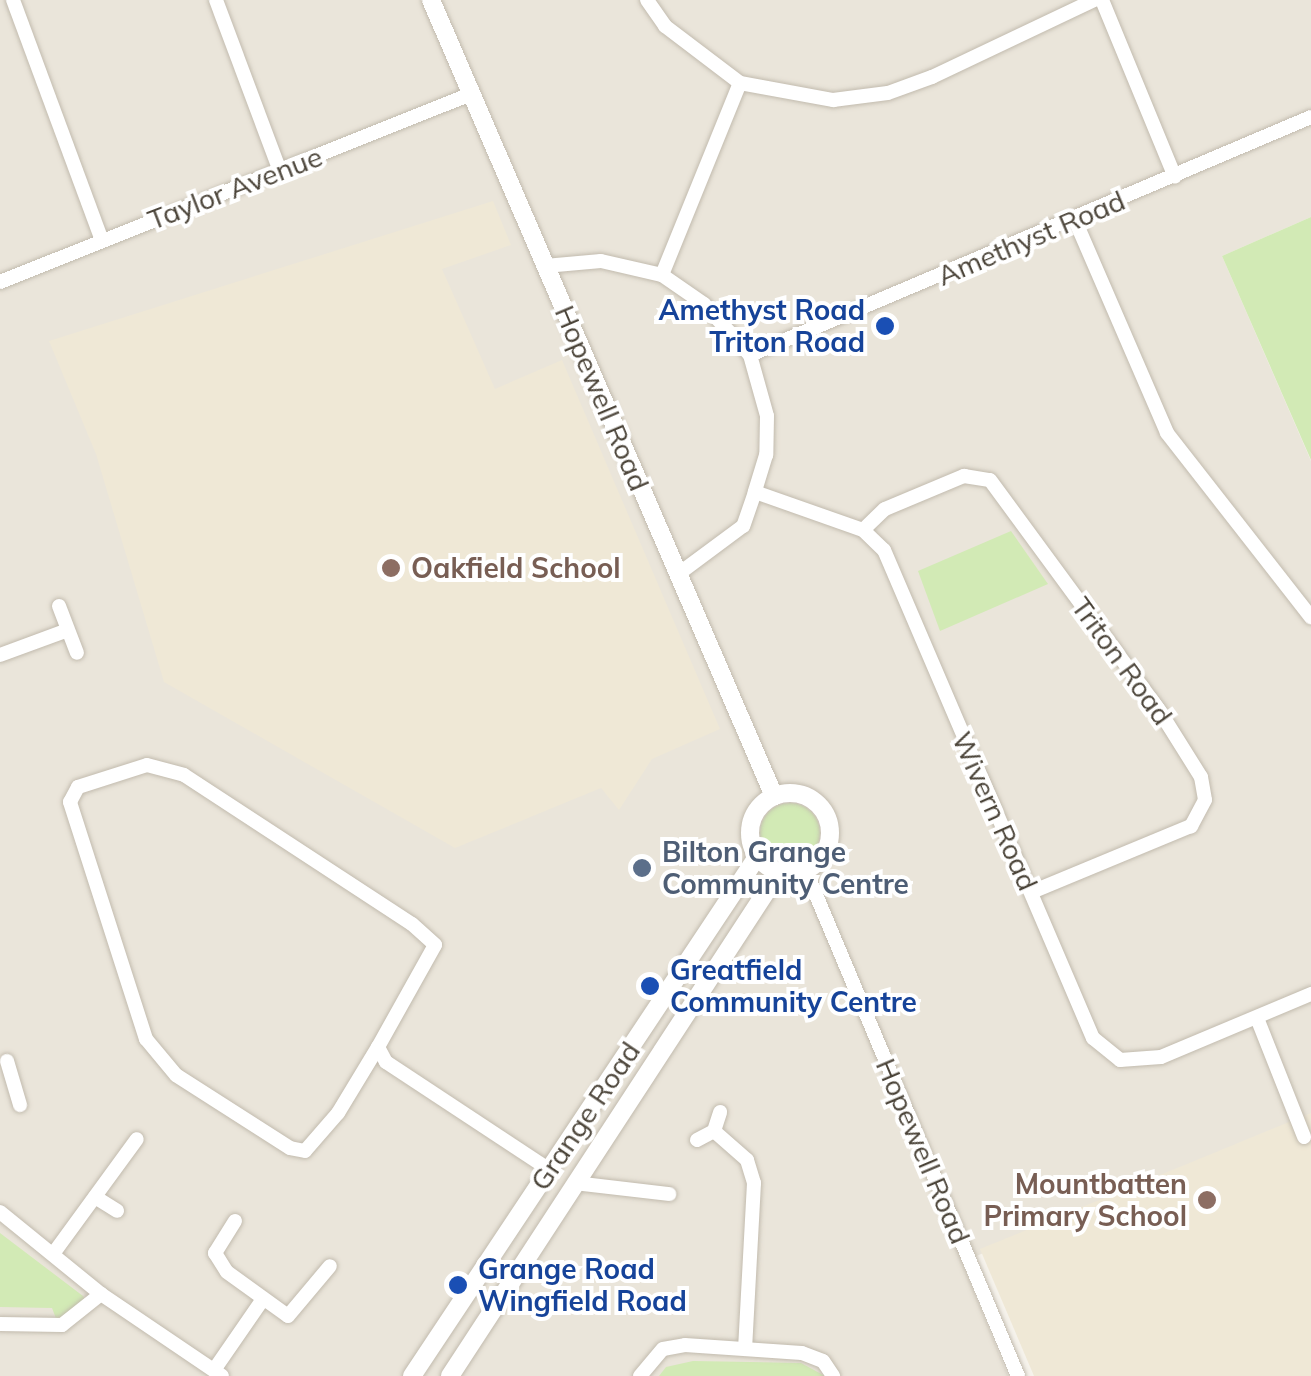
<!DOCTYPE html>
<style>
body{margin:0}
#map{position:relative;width:1311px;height:1376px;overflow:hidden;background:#f6f3ec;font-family:Mulish,sans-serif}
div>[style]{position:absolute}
.residential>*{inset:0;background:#eae5da}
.education>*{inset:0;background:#efe8d6}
.green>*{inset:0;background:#d2eab5}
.round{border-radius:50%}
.roads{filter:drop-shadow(0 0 2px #c2bbae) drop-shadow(0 0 2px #c2bbae)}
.minor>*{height:14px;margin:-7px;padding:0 7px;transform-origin:7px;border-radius:7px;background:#fff}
.tertiary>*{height:18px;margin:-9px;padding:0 9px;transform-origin:9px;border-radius:9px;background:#fff}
.tertiary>.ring{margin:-9px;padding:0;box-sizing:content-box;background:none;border:18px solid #fff;border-radius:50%}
.dots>*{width:28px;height:28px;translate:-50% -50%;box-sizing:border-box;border:5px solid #fff;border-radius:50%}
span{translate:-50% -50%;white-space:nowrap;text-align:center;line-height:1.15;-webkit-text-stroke:8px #fff;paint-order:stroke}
.street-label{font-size:28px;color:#4b4439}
.transit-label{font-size:28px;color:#164399;font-weight:700}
.right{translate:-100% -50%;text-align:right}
.left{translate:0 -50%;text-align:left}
.education-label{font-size:28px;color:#785e54;font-weight:700}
.service-label{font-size:28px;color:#4e5e75;font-weight:700}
</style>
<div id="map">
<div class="residential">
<div style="clip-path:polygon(0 0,1311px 0,1311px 217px,1222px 256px,1311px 461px,1311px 1116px,962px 1262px,1008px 1376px,0 1376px)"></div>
</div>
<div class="education">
<div style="clip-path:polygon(493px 201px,511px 245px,442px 269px,495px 389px,562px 360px,720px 729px,652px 759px,619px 810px,601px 788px,455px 848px,164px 682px,96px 454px,49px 341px)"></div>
<div style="clip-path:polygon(1311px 1113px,1311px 1376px,1034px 1376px,980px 1249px)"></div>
</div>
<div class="green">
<div style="clip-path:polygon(1311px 217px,1311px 460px,1222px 256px)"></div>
<div style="clip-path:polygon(1011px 531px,1048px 584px,940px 631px,918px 571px)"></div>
<div class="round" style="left:760px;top:803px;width:60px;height:60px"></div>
<div style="clip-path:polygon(0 1233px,83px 1296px,85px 1300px,57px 1321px,52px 1308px,0 1307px)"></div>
<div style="clip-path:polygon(693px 1361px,801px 1363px,825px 1376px,659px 1376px,666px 1367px)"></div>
</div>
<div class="roads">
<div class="minor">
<div style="left:13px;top:0;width:256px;rotate:69.7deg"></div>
<div style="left:216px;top:0;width:183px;rotate:69.5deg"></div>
<div style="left:647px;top:0;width:32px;rotate:55deg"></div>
<div style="left:665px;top:26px;width:94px;rotate:37.2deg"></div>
<div style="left:740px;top:83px;width:95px;rotate:10.4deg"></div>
<div style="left:833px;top:100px;width:55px;rotate:-7.3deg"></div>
<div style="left:888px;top:93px;width:47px;rotate:-20deg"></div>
<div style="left:932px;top:77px;width:179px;rotate:-25.4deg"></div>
<div style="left:1102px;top:0;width:191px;rotate:67.6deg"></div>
<div style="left:1075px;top:220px;width:232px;rotate:66.6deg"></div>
<div style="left:1167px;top:433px;width:234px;rotate:52deg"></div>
<div style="left:545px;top:266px;width:56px;rotate:-5.1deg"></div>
<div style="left:601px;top:261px;width:63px;rotate:12.9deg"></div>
<div style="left:662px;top:275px;width:51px;rotate:34.6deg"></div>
<div style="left:704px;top:304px;width:69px;rotate:48deg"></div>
<div style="left:750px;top:355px;width:63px;rotate:74.4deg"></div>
<div style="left:767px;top:416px;width:39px;rotate:91deg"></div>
<div style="left:766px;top:455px;width:39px;rotate:107deg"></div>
<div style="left:755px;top:492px;width:36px;rotate:109deg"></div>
<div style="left:743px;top:526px;width:82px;rotate:143.4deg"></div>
<div style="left:662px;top:275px;width:207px;rotate:-67.9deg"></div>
<div style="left:0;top:282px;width:507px;rotate:-21.76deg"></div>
<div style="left:750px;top:355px;width:609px;rotate:-22.99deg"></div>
<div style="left:755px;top:492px;width:114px;rotate:19.4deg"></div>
<div style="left:863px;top:530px;width:29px;rotate:44deg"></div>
<div style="left:884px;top:550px;width:531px;rotate:66.82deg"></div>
<div style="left:1093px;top:1038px;width:35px;rotate:39deg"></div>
<div style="left:1120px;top:1060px;width:41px;rotate:-4.2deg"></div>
<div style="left:1161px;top:1057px;width:163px;rotate:-22.8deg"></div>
<div style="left:863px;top:530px;width:30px;rotate:-44deg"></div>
<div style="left:885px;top:509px;width:86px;rotate:-22.7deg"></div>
<div style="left:964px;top:476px;width:26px;rotate:9deg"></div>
<div style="left:990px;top:480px;width:285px;rotate:53.7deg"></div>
<div style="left:1159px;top:710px;width:79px;rotate:57.9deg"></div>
<div style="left:1201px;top:777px;width:23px;rotate:80deg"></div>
<div style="left:1205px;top:800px;width:30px;rotate:118deg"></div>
<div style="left:1191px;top:826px;width:172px;rotate:157.5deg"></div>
<div style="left:59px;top:606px;width:50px;rotate:69deg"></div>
<div style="left:0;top:655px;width:72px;rotate:-20.2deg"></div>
<div style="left:806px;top:871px;width:548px;rotate:67.23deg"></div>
<div style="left:1257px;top:1018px;width:128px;rotate:68.4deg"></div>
<div style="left:378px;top:1047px;width:77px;rotate:121.2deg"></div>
<div style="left:338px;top:1113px;width:50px;rotate:131deg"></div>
<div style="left:305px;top:1151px;width:15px;rotate:-169deg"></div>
<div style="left:290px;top:1148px;width:135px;rotate:-147.4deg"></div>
<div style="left:176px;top:1075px;width:47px;rotate:-129.8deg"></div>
<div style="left:146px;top:1039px;width:249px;rotate:-107.8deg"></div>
<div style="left:70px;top:802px;width:17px;rotate:-62deg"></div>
<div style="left:78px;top:787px;width:72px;rotate:-17.7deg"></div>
<div style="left:147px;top:765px;width:38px;rotate:15deg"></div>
<div style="left:184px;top:775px;width:272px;rotate:33.2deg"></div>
<div style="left:412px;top:924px;width:31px;rotate:42deg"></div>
<div style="left:435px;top:945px;width:117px;rotate:119.2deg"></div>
<div style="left:378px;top:1047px;width:17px;rotate:62deg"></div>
<div style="left:386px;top:1062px;width:196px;rotate:33.4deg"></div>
<div style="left:7px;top:1061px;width:46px;rotate:73.5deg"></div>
<div style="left:714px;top:1131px;width:44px;rotate:41.3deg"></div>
<div style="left:747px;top:1160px;width:24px;rotate:73deg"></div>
<div style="left:754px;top:1183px;width:165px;rotate:93.1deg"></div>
<div style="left:697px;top:1140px;width:19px;rotate:-28deg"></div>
<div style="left:714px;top:1131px;width:20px;rotate:-72deg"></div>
<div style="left:575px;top:1183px;width:95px;rotate:6.7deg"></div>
<div style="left:95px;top:1197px;width:26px;rotate:32deg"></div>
<div style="left:0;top:1212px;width:130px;rotate:39.1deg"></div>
<div style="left:101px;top:1294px;width:146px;rotate:34.1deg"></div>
<div style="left:235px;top:1221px;width:38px;rotate:122deg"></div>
<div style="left:215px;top:1253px;width:22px;rotate:58deg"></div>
<div style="left:227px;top:1272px;width:75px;rotate:35.8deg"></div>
<div style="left:288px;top:1316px;width:65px;rotate:-50deg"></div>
<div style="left:53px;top:1254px;width:142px;rotate:-53.9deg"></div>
<div style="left:0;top:1324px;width:62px;rotate:0.9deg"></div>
<div style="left:62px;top:1325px;width:50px;rotate:-38.5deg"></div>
<div style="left:214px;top:1370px;width:86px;rotate:-55.4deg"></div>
<div style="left:640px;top:1376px;width:35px;rotate:-50deg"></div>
<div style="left:663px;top:1349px;width:22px;rotate:-10deg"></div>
<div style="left:685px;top:1345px;width:117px;rotate:3.9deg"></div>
<div style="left:802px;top:1353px;width:22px;rotate:21deg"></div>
<div style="left:823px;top:1361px;width:18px;rotate:56deg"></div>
</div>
<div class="tertiary">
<div style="left:431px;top:0;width:867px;rotate:66.69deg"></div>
<div class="ring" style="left:750px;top:793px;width:62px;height:62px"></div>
<div style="left:412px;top:1376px;width:623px;rotate:-56.39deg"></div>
<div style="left:450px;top:1376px;width:602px;rotate:-56.86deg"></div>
</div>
</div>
<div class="dots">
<div style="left:885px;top:326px;background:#1a4fb4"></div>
<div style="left:391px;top:568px;background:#8d6e63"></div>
<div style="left:642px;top:868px;background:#5c6f8a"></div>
<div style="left:650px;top:986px;background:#1a4fb4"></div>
<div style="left:1207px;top:1200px;background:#8d6e63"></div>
<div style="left:458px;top:1285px;background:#1a4fb4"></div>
</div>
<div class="street-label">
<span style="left:235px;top:188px;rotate:-21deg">Taylor Avenue</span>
<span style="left:1031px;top:238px;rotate:-23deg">Amethyst Road</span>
<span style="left:602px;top:398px;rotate:67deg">Hopewell Road</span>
<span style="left:1122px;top:661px;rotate:54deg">Triton Road</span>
<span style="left:995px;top:811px;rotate:66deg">Wivern Road</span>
<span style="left:585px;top:1116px;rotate:-56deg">Grange Road</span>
<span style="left:923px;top:1151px;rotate:67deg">Hopewell Road</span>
</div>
<div class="transit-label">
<span class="right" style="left:865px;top:326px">Amethyst Road<br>Triton Road</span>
<span class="left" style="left:670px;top:986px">Greatfield<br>Community Centre</span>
<span class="left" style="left:478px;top:1285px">Grange Road<br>Wingfield Road</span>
</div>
<div class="education-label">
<span class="left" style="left:411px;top:568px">Oakfield School</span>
<span class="right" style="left:1187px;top:1200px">Mountbatten<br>Primary School</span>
</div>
<div class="service-label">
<span class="left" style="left:662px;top:868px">Bilton Grange<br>Community Centre</span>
</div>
</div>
